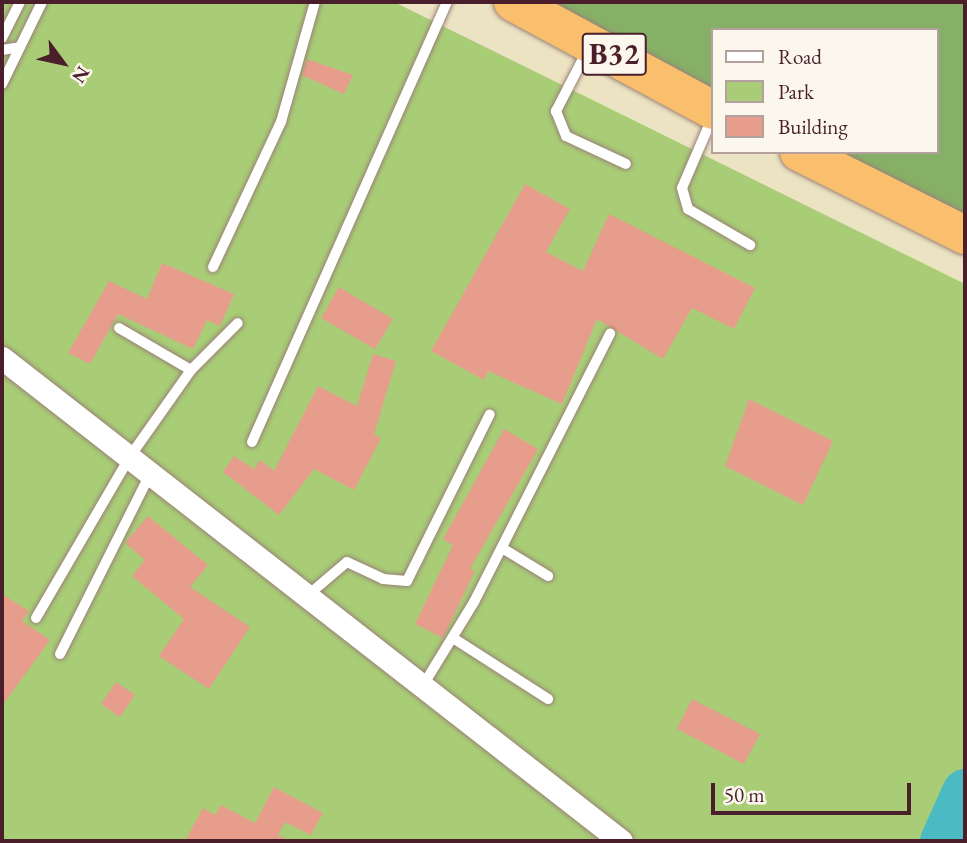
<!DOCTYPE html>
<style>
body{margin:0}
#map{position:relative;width:967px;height:843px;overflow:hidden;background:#ece3c3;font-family:"EB Garamond",serif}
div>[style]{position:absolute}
.green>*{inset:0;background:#a8cd76}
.forest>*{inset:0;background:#86b067}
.river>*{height:47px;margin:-23.5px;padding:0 23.5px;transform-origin:23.5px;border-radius:23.5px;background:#4bbac2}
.building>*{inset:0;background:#e79d8c}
.roads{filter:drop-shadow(0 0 2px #9b8177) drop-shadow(0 0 2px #9b8177)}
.lane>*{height:10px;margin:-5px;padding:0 5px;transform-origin:5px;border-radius:5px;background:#fff}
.street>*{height:23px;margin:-11.5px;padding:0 11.5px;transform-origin:11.5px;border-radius:11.5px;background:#fff}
.highway>*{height:38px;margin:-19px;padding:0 19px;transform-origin:19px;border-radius:19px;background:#f9bf6d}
span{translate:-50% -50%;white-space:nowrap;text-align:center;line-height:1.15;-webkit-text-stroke:5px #fbf7ec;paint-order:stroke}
.shield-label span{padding:2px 5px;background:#fbf7ec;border:2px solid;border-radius:5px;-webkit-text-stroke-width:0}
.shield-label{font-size:30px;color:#4a1f2b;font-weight:700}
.frame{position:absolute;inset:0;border:4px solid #4a1f2b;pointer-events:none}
.legend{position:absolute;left:711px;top:28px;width:228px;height:126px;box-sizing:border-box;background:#fbf7ec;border:2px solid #b4a19f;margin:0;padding:9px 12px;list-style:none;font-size:21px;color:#4a1f2b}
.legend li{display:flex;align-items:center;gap:14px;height:35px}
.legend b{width:35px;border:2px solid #b4a19f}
.north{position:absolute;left:28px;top:28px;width:70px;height:70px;-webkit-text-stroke:5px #fbf7ec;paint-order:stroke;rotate:123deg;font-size:19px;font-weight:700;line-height:28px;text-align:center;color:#4a1f2b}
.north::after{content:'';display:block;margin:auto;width:24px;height:32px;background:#4a1f2b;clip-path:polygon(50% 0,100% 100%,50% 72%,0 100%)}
.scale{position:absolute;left:711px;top:783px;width:200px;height:32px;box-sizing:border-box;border:4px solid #4a1f2b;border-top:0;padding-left:9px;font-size:21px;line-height:24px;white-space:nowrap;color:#4a1f2b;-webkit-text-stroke:5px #fbf7ec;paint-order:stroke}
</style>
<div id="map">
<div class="green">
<div style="clip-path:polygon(2px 2px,394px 2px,965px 284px,965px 841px,2px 841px)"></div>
</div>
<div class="forest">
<div style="clip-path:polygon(523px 2px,965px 2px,965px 226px,820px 152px,937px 152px,937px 30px,713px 30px,713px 98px)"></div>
</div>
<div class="river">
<div style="left:943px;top:841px;width:54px;rotate:-65.8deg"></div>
</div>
<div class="building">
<div style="clip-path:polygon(307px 59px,353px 75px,344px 94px,302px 75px)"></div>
<div style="clip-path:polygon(525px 184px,570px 209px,546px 252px,583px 271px,609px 214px,755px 288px,734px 329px,692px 308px,663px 359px,597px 319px,562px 404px,488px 371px,484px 380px,431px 351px)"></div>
<div style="clip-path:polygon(162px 263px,234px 294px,220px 326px,207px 320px,193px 349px,118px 314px,90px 364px,68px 353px,109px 281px,147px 299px)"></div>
<div style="clip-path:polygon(339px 287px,393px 319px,375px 349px,321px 318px)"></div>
<div style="clip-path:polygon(373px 354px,396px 361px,374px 434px,381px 438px,354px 490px,314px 469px,279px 515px,223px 472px,234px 456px,254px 469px,260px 460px,274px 471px,318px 386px,357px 406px)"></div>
<div style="clip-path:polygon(749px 399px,833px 441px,803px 505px,725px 466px)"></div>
<div style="clip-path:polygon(504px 429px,538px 449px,470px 569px,475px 571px,443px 638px,415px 624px,453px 545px,443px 539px)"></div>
<div style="clip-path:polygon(148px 516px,208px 565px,190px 587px,250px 627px,209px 689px,159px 656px,184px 619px,132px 576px,145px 560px,125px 543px)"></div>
<div style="clip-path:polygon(2px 594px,29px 611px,22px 621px,50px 640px,2px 706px)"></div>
<div style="clip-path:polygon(116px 682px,135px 695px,120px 717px,101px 704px)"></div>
<div style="clip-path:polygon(692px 699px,760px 734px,744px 764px,677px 729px)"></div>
<div style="clip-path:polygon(274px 787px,323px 813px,311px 835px,285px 822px,278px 835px,290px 841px,185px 841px,203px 808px,215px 815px,221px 805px,255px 823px)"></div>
</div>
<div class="roads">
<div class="lane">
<div style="left:2px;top:38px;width:40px;rotate:-63.4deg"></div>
<div style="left:2px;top:50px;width:18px;rotate:-9deg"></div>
<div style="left:587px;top:51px;width:68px;rotate:117.3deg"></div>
<div style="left:556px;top:111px;width:27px;rotate:68deg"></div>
<div style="left:566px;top:136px;width:66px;rotate:25deg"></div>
<div style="left:2px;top:84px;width:91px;rotate:-64deg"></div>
<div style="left:713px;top:116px;width:78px;rotate:113.3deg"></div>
<div style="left:682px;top:188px;width:22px;rotate:74deg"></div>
<div style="left:688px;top:209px;width:72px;rotate:30.1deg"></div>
<div style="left:213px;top:267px;width:160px;rotate:-64.9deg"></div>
<div style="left:281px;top:122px;width:125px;rotate:-74.2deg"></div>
<div style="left:119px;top:328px;width:83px;rotate:30.3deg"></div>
<div style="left:252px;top:442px;width:481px;rotate:-66.1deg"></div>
<div style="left:502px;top:548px;width:54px;rotate:31.3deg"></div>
<div style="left:307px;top:596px;width:52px;rotate:-40.4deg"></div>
<div style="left:347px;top:562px;width:40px;rotate:25deg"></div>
<div style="left:383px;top:579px;width:24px;rotate:5deg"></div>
<div style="left:407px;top:581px;width:186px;rotate:-63.6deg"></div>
<div style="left:36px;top:618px;width:189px;rotate:-59.8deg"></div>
<div style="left:131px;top:455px;width:104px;rotate:-54.8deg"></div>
<div style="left:191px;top:370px;width:66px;rotate:-45deg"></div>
<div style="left:453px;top:638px;width:113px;rotate:32.7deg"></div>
<div style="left:60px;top:654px;width:201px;rotate:-63.4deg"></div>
<div style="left:422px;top:687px;width:100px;rotate:-58.5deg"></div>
<div style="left:474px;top:602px;width:301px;rotate:-63.1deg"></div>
</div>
<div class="street">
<div style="left:2px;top:358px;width:785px;rotate:37.96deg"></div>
</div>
<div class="highway">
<div style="left:513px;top:2px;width:227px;rotate:28.4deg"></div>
<div style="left:799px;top:152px;width:186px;rotate:26.6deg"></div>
</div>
</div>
<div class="shield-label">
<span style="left:614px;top:54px">B32</span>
</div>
<div class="frame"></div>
<ul class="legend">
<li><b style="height:9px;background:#fff"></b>Road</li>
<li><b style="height:19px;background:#a8cd76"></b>Park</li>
<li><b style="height:19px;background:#e79d8c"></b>Building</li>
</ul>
<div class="north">N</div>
<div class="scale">50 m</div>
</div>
